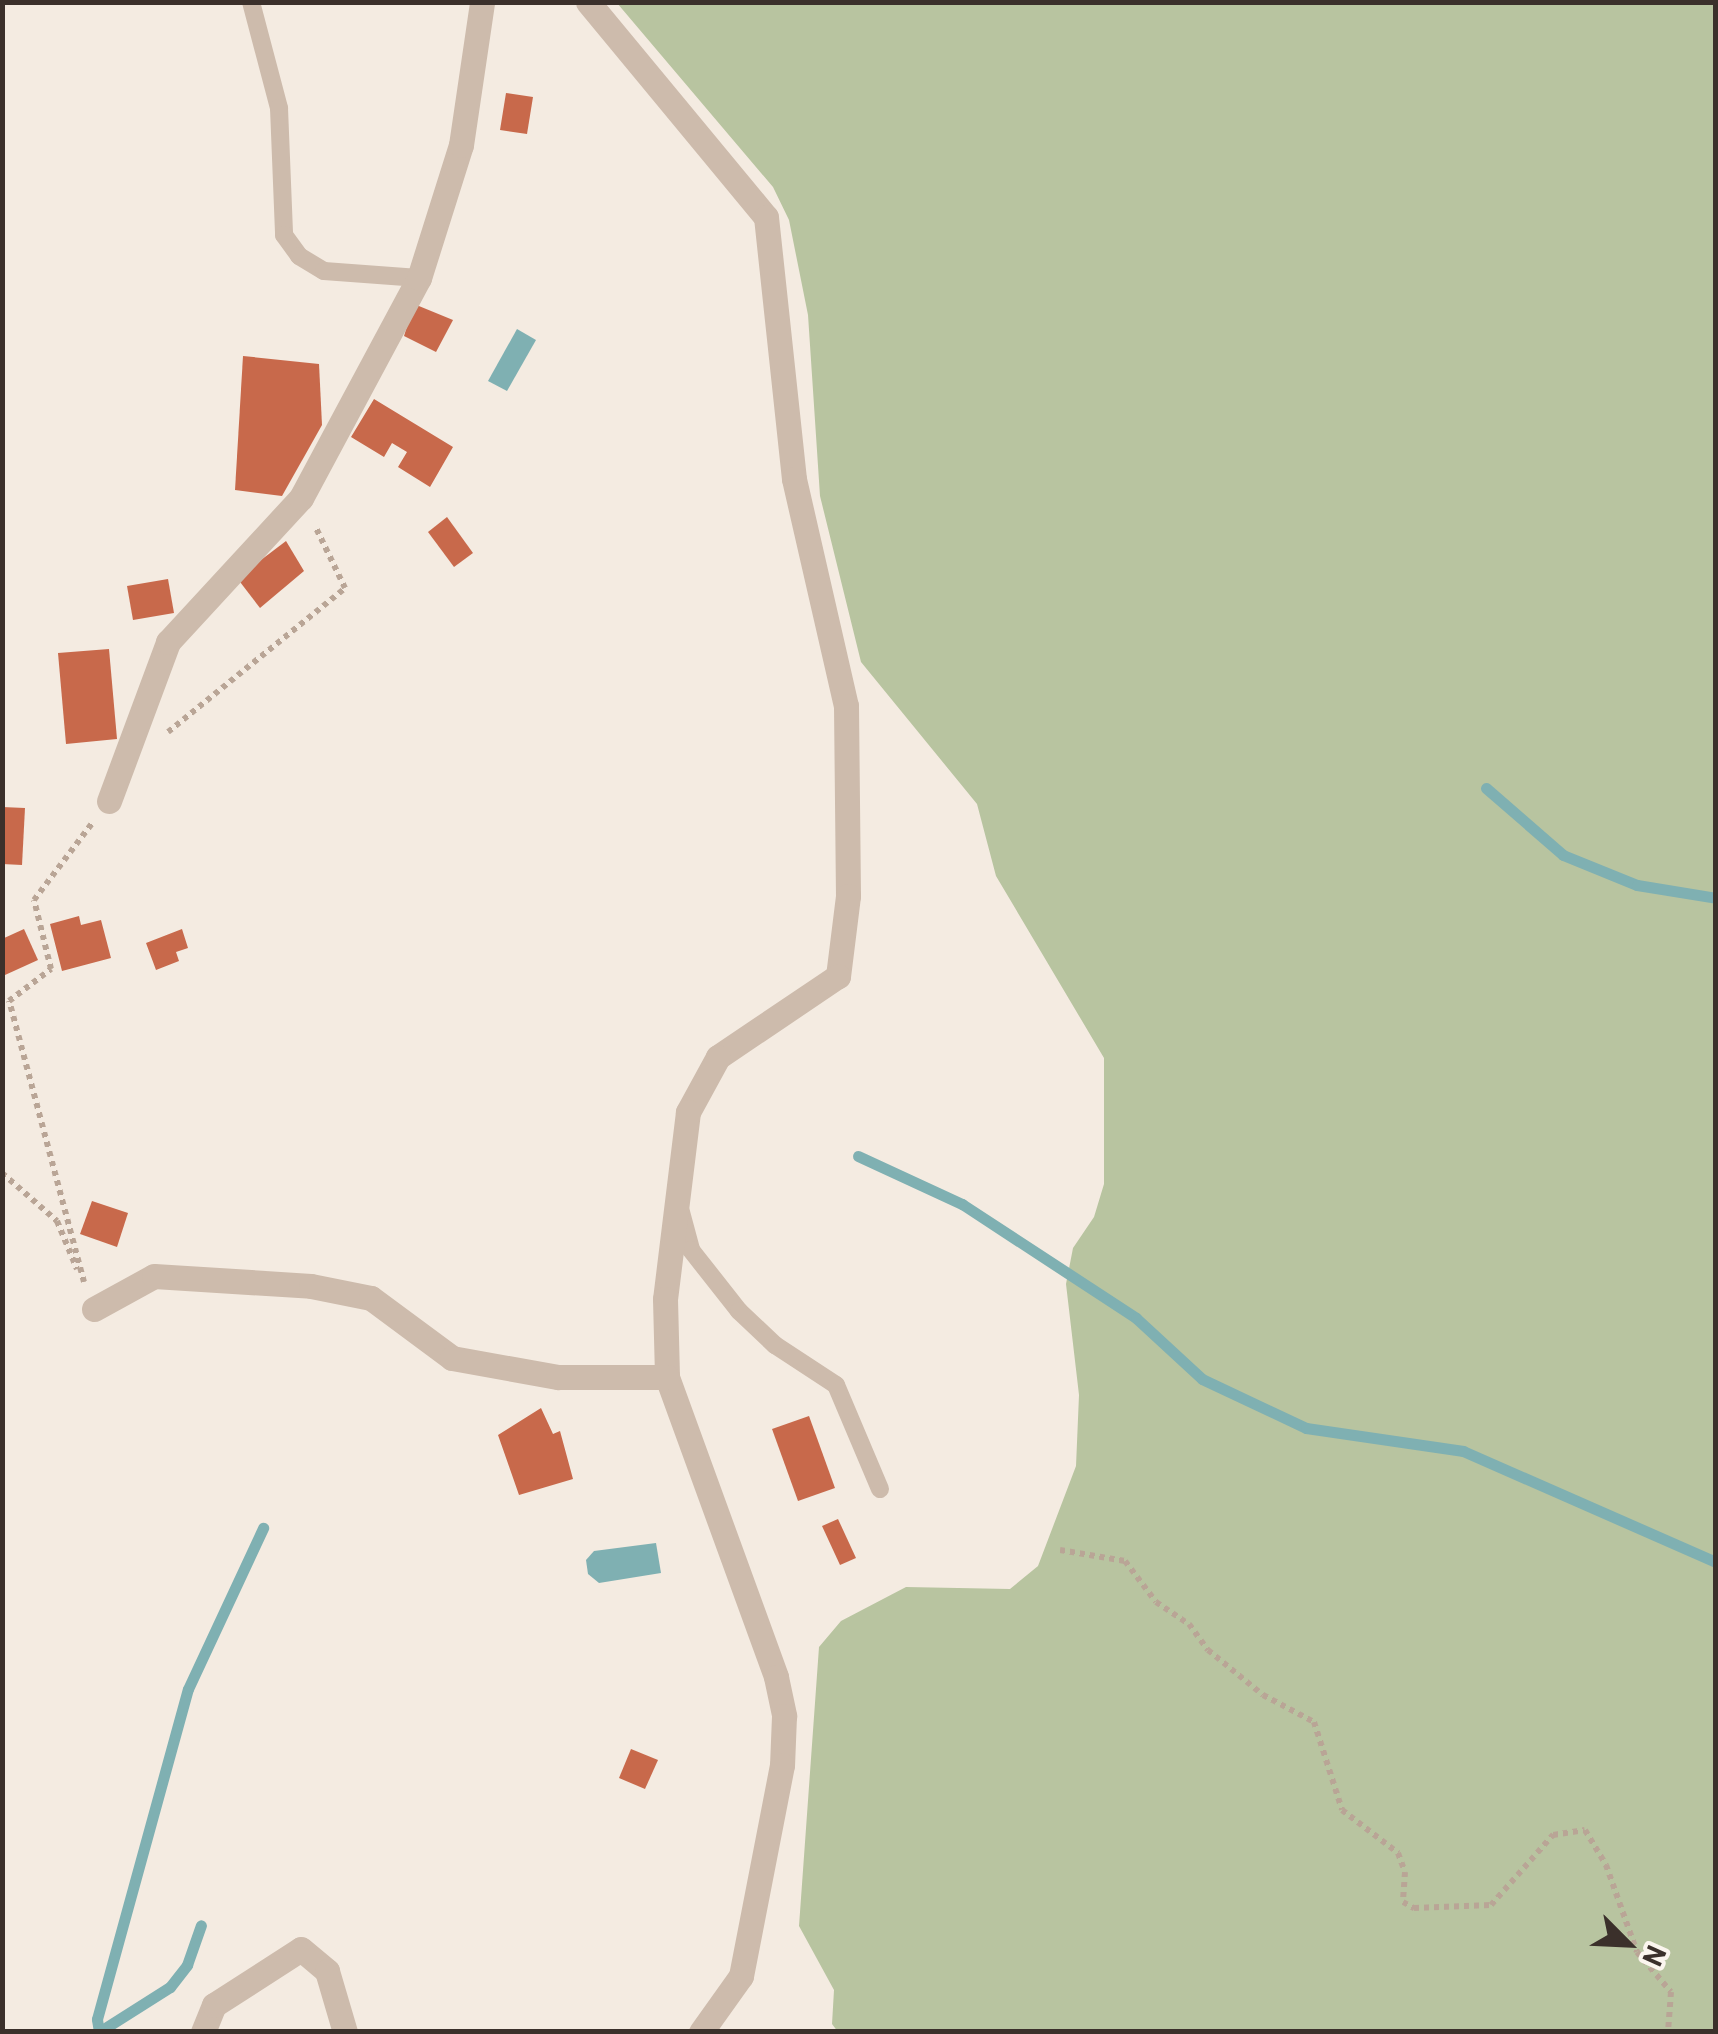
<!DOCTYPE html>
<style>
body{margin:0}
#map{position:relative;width:1718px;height:2034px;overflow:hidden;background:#f4ebe1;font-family:Barlow,sans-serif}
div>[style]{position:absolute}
.green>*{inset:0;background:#b8c4a0}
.water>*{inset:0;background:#7fb0b2}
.stream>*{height:11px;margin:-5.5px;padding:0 5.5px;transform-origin:5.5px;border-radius:5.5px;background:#7fb0b2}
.building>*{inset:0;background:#c8694b}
.path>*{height:6px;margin-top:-3px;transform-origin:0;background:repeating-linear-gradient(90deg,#b9a596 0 5px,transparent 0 10px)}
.service>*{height:18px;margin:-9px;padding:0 9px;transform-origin:9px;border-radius:9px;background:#cdbbac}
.minor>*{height:25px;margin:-12.5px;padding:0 12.5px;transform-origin:12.5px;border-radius:12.5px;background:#cdbbac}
span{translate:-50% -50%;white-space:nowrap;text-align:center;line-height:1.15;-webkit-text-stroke:10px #fbf5ee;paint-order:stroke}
.frame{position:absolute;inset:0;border:5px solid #3b302b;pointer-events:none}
.north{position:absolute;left:1578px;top:1894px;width:100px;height:100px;-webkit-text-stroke:8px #fbf5ee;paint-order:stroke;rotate:114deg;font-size:28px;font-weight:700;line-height:40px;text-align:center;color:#3b302b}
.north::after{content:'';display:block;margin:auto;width:35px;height:45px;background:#3b302b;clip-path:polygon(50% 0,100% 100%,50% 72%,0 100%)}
</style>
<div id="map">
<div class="green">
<div style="clip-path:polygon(617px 3px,1715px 3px,1715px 2031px,838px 2032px,832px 2024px,834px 1990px,799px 1926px,819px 1647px,841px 1621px,906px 1587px,1010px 1589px,1038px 1566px,1076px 1466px,1079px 1395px,1066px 1284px,1073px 1248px,1094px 1217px,1104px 1184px,1104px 1058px,996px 876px,977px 804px,861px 662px,820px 496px,808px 315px,789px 220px,773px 187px)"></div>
</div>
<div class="water">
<div style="clip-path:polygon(517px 329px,536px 340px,507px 391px,488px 381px)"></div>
<div style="clip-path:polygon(656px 1543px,661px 1573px,599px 1583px,588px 1574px,586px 1560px,594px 1551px)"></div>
</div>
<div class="stream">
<div style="left:1486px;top:788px;width:102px;rotate:41deg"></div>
<div style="left:1563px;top:855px;width:80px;rotate:22.1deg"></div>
<div style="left:1637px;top:885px;width:80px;rotate:9.3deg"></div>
<div style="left:858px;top:1156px;width:115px;rotate:24.8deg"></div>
<div style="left:962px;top:1204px;width:208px;rotate:33.2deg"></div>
<div style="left:1136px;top:1318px;width:90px;rotate:42.7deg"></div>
<div style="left:1202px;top:1379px;width:115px;rotate:25.2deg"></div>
<div style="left:1306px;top:1428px;width:159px;rotate:8.3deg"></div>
<div style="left:1463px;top:1451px;width:276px;rotate:23.7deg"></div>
<div style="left:99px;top:2032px;width:13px;rotate:-99deg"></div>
<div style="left:97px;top:2019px;width:342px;rotate:-74.6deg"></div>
<div style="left:188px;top:1689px;width:178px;rotate:-65deg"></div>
<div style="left:99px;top:2032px;width:84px;rotate:-32.4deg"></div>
<div style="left:170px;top:1987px;width:28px;rotate:-52deg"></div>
<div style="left:187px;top:1965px;width:42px;rotate:-70.7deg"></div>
</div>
<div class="building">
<div style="clip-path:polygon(506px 93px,533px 97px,527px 134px,500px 130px)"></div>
<div style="clip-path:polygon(414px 304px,453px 320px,436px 352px,404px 336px)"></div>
<div style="clip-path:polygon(243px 356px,319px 364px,322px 425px,282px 496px,235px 490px)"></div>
<div style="clip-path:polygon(374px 399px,453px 447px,430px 487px,398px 467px,407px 452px,392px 443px,384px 457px,351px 437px)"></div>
<div style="clip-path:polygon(447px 517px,473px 553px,454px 567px,428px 532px)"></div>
<div style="clip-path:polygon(286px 541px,304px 571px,260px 608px,237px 578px)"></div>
<div style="clip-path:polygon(168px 579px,174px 613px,133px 620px,127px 586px)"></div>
<div style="clip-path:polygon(109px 649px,117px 739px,66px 744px,58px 653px)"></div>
<div style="clip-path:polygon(2px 807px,25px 808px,22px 865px,2px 864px)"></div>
<div style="clip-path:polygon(79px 916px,81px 925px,101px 920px,111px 958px,62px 971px,50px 924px)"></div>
<div style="clip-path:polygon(24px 929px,38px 960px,5px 975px,2px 939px)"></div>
<div style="clip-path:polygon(182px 929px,188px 948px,176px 952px,179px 961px,156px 970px,146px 943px)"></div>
<div style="clip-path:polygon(92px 1201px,128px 1213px,117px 1247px,80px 1234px)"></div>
<div style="clip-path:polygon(541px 1408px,553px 1434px,560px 1431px,573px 1479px,519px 1495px,498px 1435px)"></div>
<div style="clip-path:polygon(809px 1416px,835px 1488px,798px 1501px,772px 1429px)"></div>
<div style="clip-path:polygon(838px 1519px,856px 1558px,840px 1565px,822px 1526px)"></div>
<div style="clip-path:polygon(631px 1749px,658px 1760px,645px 1789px,619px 1778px)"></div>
</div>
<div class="path">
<div style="left:168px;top:732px;width:228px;rotate:-39.1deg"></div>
<div style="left:345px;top:588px;width:69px;rotate:-115.8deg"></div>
<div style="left:2px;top:1173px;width:73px;rotate:41.1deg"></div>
<div style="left:57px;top:1221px;width:52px;rotate:67.4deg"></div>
<div style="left:84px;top:1282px;width:291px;rotate:-104.9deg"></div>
<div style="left:9px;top:1001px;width:53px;rotate:-37.3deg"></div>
<div style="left:51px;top:969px;width:71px;rotate:-103.8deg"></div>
<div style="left:34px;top:900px;width:98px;rotate:-52.9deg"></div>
<div style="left:1060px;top:1550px;width:66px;rotate:9.6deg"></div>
<div style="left:1125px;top:1561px;width:51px;rotate:52.9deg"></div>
<div style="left:1156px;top:1602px;width:40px;rotate:34deg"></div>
<div style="left:1189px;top:1624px;width:32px;rotate:54deg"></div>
<div style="left:1208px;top:1650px;width:71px;rotate:39.3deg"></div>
<div style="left:1263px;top:1695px;width:58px;rotate:27.9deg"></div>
<div style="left:1314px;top:1722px;width:92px;rotate:72.3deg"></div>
<div style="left:1342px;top:1810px;width:71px;rotate:37.5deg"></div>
<div style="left:1398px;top:1853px;width:20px;rotate:70deg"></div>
<div style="left:1405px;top:1872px;width:30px;rotate:94deg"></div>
<div style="left:1403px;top:1902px;width:13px;rotate:29deg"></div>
<div style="left:1414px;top:1908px;width:77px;rotate:-2.2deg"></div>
<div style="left:1491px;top:1905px;width:94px;rotate:-48.5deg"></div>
<div style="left:1553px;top:1835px;width:32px;rotate:-9deg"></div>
<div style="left:1585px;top:1830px;width:41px;rotate:59deg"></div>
<div style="left:1606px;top:1865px;width:92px;rotate:70.4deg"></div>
<div style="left:1637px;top:1952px;width:52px;rotate:49.6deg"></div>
<div style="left:1671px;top:1992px;width:40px;rotate:94.3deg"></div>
</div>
<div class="service">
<div style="left:251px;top:2px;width:110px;rotate:75.2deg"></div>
<div style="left:279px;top:108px;width:127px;rotate:87.7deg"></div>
<div style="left:284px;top:235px;width:26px;rotate:54deg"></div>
<div style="left:299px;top:256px;width:29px;rotate:31deg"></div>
<div style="left:324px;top:271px;width:95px;rotate:4.2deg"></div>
<div style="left:681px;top:1212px;width:39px;rotate:75deg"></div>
<div style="left:691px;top:1250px;width:78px;rotate:51.8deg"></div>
<div style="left:739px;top:1311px;width:50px;rotate:43.4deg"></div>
<div style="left:775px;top:1345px;width:73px;rotate:33.3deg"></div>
<div style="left:836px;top:1385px;width:113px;rotate:67.1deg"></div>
</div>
<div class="minor">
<div style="left:588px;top:2px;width:279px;rotate:50.4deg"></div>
<div style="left:766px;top:217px;width:263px;rotate:83.9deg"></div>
<div style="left:794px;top:479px;width:233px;rotate:77.1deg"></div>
<div style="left:846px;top:706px;width:190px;rotate:89.4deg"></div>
<div style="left:848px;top:896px;width:81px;rotate:97.1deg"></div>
<div style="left:838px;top:976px;width:145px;rotate:146deg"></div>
<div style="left:718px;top:1057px;width:63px;rotate:118.6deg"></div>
<div style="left:688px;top:1112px;width:188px;rotate:97deg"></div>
<div style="left:665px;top:1299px;width:78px;rotate:88.5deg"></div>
<div style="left:667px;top:1377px;width:319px;rotate:70deg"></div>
<div style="left:776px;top:1677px;width:40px;rotate:78deg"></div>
<div style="left:784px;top:1716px;width:49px;rotate:92.3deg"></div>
<div style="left:782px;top:1765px;width:215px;rotate:101deg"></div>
<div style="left:741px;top:1976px;width:69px;rotate:125.5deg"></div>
<div style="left:109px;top:801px;width:170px;rotate:-69.6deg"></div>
<div style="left:168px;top:642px;width:196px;rotate:-47.3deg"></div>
<div style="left:301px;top:498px;width:250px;rotate:-61.8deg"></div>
<div style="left:419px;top:278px;width:139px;rotate:-72.5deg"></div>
<div style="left:461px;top:145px;width:145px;rotate:-81.6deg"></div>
<div style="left:94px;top:1309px;width:68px;rotate:-28.8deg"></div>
<div style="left:154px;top:1276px;width:157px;rotate:3.6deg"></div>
<div style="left:311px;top:1286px;width:61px;rotate:11.3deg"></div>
<div style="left:371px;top:1298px;width:101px;rotate:36.5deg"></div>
<div style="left:452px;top:1358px;width:108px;rotate:10.2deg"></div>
<div style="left:558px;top:1377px;width:109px"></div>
<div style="left:203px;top:2032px;width:29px;rotate:-68deg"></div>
<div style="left:214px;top:2005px;width:103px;rotate:-32.8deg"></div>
<div style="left:301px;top:1949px;width:34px;rotate:40deg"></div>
<div style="left:327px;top:1971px;width:64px;rotate:73.6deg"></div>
</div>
<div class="frame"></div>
<div class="north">N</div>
</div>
